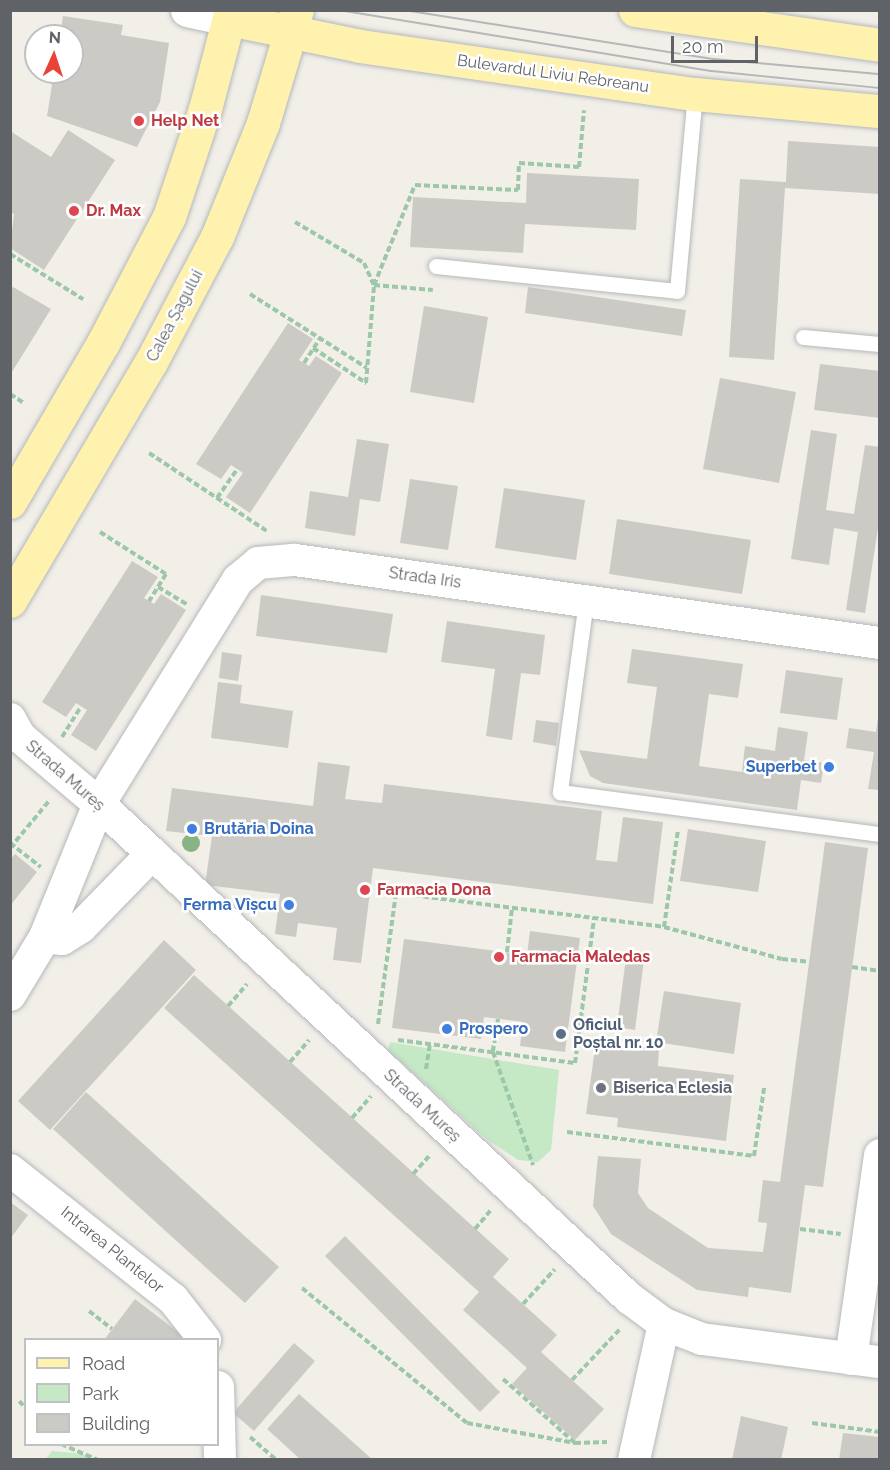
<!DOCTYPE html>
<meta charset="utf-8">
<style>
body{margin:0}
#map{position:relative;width:890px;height:1470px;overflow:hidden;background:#f1efe8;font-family:Raleway,sans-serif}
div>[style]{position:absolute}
.green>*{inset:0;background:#c5e8c5}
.building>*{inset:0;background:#cccac5}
.path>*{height:4px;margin-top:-2px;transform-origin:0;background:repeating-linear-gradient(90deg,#9cc7a9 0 6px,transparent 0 9px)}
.roads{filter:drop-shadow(0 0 2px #b5b8bc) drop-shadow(0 0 2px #b5b8bc)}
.lane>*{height:15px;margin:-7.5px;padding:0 7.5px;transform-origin:7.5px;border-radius:7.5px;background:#fff}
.street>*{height:32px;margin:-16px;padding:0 16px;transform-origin:16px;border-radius:16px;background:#fff}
.secondary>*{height:33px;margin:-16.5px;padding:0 16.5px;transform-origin:16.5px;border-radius:16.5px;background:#fff}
.primary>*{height:33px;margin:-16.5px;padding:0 16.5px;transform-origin:16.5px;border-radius:16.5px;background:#fff2af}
.tram>*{height:1.5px;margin:-0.75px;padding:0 0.75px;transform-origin:0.75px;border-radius:0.75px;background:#b6b7b8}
.trees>*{width:18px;height:18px;margin:-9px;border-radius:50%;background:#89b387}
.dots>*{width:16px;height:16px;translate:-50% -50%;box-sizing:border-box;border:3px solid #fff;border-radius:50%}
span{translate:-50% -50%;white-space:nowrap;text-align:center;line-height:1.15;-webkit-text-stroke:5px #fff;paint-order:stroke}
.street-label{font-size:16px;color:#5f6368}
.health-label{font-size:16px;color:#be3a42;font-weight:700}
.left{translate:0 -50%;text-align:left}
.shop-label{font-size:16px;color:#366cbe;font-weight:700}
.right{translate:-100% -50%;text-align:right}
.service-label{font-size:16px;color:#4e5e75;font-weight:700}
.worship-label{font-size:16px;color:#5b616d;font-weight:700}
.frame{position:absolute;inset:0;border:12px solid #5f6368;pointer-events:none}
.legend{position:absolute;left:24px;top:1338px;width:195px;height:108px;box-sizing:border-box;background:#fff;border:2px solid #bfc1c3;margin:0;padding:8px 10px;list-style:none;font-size:18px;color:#5f6368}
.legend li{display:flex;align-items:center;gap:12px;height:30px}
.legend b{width:30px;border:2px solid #bfc1c3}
.north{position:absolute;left:24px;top:24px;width:60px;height:60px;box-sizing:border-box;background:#fff;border:2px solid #bfc1c3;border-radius:50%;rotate:3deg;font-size:16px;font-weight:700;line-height:24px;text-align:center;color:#5f6368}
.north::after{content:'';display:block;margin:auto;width:21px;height:27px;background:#ea4335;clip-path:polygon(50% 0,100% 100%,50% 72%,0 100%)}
.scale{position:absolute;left:671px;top:36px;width:87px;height:27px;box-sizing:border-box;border:3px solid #5f6368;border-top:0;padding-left:8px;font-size:18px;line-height:21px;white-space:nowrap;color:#5f6368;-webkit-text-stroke:4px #fff;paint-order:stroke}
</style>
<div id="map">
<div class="green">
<div style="clip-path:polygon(390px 1042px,559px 1070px,551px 1150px,538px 1162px,518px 1160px,485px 1138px,388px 1050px)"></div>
<div style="clip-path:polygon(52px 1451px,83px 1454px,92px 1459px,46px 1459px)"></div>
</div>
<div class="building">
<div style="clip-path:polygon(63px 16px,123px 25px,121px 35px,169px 43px,160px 102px,137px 147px,47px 116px,54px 72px,72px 72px,72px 36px,60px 36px)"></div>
<div style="clip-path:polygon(68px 130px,115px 160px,44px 270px,10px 248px,14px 214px,10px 212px,10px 131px,51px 157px)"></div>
<div style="clip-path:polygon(788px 141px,880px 147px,880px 194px,785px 188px,774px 360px,729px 357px,740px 179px,786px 182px)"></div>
<div style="clip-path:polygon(527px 173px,639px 179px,636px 230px,525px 224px,523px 253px,410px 247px,413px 197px,526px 203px)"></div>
<div style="clip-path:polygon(13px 287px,51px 309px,10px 375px,10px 291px)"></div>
<div style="clip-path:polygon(528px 287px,686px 310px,682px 336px,525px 313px)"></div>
<div style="clip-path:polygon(424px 306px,488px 317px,474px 403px,410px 392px)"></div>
<div style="clip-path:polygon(288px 323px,313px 339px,299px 360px,309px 366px,316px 356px,342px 373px,250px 513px,226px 497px,243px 473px,231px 465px,221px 479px,196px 464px)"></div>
<div style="clip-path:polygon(820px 364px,880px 371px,880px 418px,814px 410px)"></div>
<div style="clip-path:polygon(720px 378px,796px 392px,779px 483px,703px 469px)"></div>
<div style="clip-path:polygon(811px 430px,837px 434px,826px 510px,854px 514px,865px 445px,880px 447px,880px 515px,865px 613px,846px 610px,858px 532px,834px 528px,829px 565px,791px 559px)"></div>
<div style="clip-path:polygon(357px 439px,389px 444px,380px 502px,360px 499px,355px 536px,305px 528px,310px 491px,348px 497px)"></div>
<div style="clip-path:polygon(410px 479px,458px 486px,448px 550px,400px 543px)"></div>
<div style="clip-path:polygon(504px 488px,585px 500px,576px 560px,495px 548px)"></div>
<div style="clip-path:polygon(617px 519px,751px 540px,742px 594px,609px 574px)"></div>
<div style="clip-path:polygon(132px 561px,158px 577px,144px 598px,154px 604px,161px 594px,186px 610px,96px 751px,71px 735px,87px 710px,76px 703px,66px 717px,42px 702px)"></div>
<div style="clip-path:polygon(261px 595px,393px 614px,387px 653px,256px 636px)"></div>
<div style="clip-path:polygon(447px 621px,545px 635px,540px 675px,521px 673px,512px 740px,486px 736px,495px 669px,441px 662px)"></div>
<div style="clip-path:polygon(632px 649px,743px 664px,738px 698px,709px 694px,699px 766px,742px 772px,745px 746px,775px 751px,778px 727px,808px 732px,804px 760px,824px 763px,821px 783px,801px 780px,797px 810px,603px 783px,590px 776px,579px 750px,647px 759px,657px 687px,627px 683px)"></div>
<div style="clip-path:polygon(222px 652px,242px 655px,238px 681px,219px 678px)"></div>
<div style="clip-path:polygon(786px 670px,843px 678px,837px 720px,780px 713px)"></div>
<div style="clip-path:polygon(218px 682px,242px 685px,240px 703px,293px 711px,288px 748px,211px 738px)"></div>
<div style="clip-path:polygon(878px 718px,880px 718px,880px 790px,868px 789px,874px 752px,846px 748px,849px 728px,876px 732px)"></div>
<div style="clip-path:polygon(536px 720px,559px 723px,556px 746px,533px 742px)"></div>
<div style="clip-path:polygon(318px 762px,350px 766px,345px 799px,382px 803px,384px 784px,602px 811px,596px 860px,617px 862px,623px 817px,663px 822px,653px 904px,373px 868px,361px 963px,333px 960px,337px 928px,298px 923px,296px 937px,275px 934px,280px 894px,205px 885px,212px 836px,166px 831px,172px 788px,313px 806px)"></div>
<div style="clip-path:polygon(688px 829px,766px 841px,758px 892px,680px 881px)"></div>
<div style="clip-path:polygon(825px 842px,868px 848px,823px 1187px,805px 1185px,791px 1293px,749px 1287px,748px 1297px,697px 1290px,611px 1234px,593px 1206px,598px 1156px,641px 1159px,638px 1193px,648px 1208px,708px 1248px,763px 1252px,767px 1223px,758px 1222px,763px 1180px,780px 1182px)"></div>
<div style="clip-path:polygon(15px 854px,37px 872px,10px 906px,10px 860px)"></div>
<div style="clip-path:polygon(530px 931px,580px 938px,565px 1052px,520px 1046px,523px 1022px,484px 1017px,481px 1039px,392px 1028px,404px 939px,527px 955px)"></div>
<div style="clip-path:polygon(164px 940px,196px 970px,50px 1130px,18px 1101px)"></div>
<div style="clip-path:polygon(627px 950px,645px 952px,635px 1030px,617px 1027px)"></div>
<div style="clip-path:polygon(194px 975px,509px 1259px,493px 1277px,557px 1335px,541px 1352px,604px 1409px,575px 1440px,512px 1384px,527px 1368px,463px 1310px,479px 1292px,164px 1008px)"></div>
<div style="clip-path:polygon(664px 991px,741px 1003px,734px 1054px,656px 1042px)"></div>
<div style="clip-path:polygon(596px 1041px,659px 1049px,658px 1066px,734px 1075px,726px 1141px,617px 1127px,618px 1118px,586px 1114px)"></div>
<div style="clip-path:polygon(86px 1092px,279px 1267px,245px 1303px,53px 1129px)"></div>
<div style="clip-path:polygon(10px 1202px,28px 1215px,10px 1239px)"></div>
<div style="clip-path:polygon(345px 1236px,500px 1392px,480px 1412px,325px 1256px)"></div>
<div style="clip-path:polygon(135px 1299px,183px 1336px,180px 1340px,104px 1340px)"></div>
<div style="clip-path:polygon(294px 1343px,315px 1361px,254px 1431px,233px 1413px)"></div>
<div style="clip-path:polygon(299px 1394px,373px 1460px,301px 1460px,267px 1429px)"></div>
<div style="clip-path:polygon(741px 1416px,788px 1427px,781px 1460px,732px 1460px)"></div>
<div style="clip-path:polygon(843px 1433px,880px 1437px,880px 1460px,839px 1460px)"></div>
</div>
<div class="path">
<div style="left:295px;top:222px;width:80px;rotate:30.7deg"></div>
<div style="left:364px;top:263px;width:24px;rotate:66deg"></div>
<div style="left:374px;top:285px;width:59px;rotate:4.8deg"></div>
<div style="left:10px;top:254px;width:86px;rotate:31.7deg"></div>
<div style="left:250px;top:294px;width:138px;rotate:32.3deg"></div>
<div style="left:313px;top:348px;width:64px;rotate:33.4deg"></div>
<div style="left:366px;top:383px;width:98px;rotate:-85.3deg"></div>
<div style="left:374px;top:285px;width:108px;rotate:-67.7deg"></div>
<div style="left:415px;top:185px;width:103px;rotate:2.8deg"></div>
<div style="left:518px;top:190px;width:27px;rotate:-88deg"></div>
<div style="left:519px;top:163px;width:60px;rotate:3.8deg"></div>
<div style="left:579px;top:167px;width:57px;rotate:-85deg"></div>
<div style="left:304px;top:363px;width:30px;rotate:-57deg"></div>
<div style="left:10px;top:394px;width:17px;rotate:33deg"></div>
<div style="left:149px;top:453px;width:141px;rotate:33.5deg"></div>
<div style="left:217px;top:498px;width:35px;rotate:-55deg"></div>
<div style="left:100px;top:532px;width:78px;rotate:32.5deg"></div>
<div style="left:166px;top:574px;width:32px;rotate:122deg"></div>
<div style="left:158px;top:587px;width:35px;rotate:31deg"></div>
<div style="left:62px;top:737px;width:36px;rotate:-58deg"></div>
<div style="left:10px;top:843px;width:39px;rotate:38deg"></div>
<div style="left:10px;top:848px;width:61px;rotate:-50.3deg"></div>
<div style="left:664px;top:927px;width:98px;rotate:-81.8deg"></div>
<div style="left:507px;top:952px;width:44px;rotate:-83.5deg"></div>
<div style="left:852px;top:967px;width:28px;rotate:8deg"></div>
<div style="left:228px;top:1006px;width:29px;rotate:-49deg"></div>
<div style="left:498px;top:1019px;width:33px;rotate:99deg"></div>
<div style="left:493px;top:1052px;width:120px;rotate:70.5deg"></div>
<div style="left:378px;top:1024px;width:132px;rotate:-82.2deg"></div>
<div style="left:396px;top:893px;width:270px;rotate:7.2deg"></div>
<div style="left:664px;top:927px;width:122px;rotate:15.2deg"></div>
<div style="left:782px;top:959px;width:27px;rotate:6deg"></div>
<div style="left:398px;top:1040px;width:178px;rotate:7.4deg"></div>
<div style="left:575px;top:1063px;width:146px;rotate:-82.5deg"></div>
<div style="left:290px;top:1062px;width:29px;rotate:-49deg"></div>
<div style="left:426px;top:1069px;width:25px;rotate:-81deg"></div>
<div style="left:352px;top:1118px;width:29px;rotate:-49deg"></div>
<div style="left:567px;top:1132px;width:189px;rotate:7.3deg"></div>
<div style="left:754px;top:1156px;width:69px;rotate:-81.6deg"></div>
<div style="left:413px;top:1174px;width:27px;rotate:-48deg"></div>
<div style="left:475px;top:1229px;width:26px;rotate:-50deg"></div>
<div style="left:800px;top:1229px;width:41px;rotate:7deg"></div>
<div style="left:302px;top:1288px;width:213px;rotate:39.3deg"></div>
<div style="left:467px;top:1423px;width:110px;rotate:10.5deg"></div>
<div style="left:523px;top:1304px;width:47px;rotate:-47.6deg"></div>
<div style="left:89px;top:1311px;width:29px;rotate:38deg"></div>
<div style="left:503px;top:1379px;width:96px;rotate:41.6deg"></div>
<div style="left:575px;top:1443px;width:32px;rotate:-2deg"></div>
<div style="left:572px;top:1380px;width:71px;rotate:-46.7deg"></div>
<div style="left:19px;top:1401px;width:10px;rotate:45deg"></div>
<div style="left:812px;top:1423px;width:69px;rotate:7.5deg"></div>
<div style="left:250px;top:1437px;width:35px;rotate:41deg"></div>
<div style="left:61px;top:1444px;width:40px;rotate:23.4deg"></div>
</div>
<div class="roads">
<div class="lane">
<div style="left:436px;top:266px;width:242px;rotate:5.9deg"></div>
<div style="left:677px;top:291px;width:198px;rotate:-84.8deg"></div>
<div style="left:803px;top:337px;width:77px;rotate:5.2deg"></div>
<div style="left:586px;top:601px;width:193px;rotate:97.8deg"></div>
<div style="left:560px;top:792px;width:323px;rotate:7.5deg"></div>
</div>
<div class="street">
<div style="left:10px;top:719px;width:21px;rotate:61deg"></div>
<div style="left:20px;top:737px;width:104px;rotate:40.3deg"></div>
<div style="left:99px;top:804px;width:725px;rotate:42.99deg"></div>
<div style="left:629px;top:1298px;width:44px;rotate:36.6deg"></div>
<div style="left:664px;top:1324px;width:41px;rotate:21.5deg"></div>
<div style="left:702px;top:1339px;width:179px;rotate:7.4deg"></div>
<div style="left:45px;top:937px;width:17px;rotate:7deg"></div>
<div style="left:62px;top:939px;width:22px;rotate:-32deg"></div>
<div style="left:81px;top:927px;width:102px;rotate:-45.8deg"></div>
<div style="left:10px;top:995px;width:68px;rotate:-58.9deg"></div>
<div style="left:45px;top:937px;width:144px;rotate:-67.9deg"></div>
<div style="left:99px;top:804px;width:264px;rotate:-58.2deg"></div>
<div style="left:238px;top:580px;width:26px;rotate:-40deg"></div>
<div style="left:258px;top:563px;width:37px;rotate:-5deg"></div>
<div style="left:295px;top:560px;width:591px;rotate:8.08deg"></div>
<div style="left:10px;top:1170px;width:208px;rotate:38.4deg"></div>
<div style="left:173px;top:1299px;width:52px;rotate:52deg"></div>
<div style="left:851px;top:1359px;width:206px;rotate:-81.9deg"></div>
<div style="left:218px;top:1387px;width:73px;rotate:88.4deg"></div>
<div style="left:634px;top:1460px;width:139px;rotate:-77.6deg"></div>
</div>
<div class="secondary">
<div style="left:187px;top:10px;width:43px;rotate:12.1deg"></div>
</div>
<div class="primary">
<div style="left:635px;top:10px;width:247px;rotate:8.1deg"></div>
<div style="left:229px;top:19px;width:134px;rotate:11.6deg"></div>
<div style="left:360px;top:46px;width:338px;rotate:8.2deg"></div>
<div style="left:695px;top:94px;width:186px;rotate:5.3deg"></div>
<div style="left:10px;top:502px;width:184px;rotate:-59.7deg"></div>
<div style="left:103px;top:343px;width:142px;rotate:-62.4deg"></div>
<div style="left:169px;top:217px;width:114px;rotate:-71.6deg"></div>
<div style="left:205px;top:109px;width:102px;rotate:-75.3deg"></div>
<div style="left:10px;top:601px;width:277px;rotate:-59.5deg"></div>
<div style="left:151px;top:362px;width:141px;rotate:-62.2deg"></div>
<div style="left:217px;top:237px;width:123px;rotate:-68deg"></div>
<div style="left:263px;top:123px;width:118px;rotate:-73.3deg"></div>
</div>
</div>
<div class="tram">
<div style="left:339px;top:10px;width:378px;rotate:9.3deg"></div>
<div style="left:712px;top:71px;width:169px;rotate:5.8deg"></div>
<div style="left:404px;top:10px;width:314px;rotate:9deg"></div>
<div style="left:714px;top:59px;width:167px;rotate:5.2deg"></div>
</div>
<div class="trees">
<div style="left:191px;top:843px"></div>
</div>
<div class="dots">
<div style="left:139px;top:121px;background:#e0444e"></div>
<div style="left:74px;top:211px;background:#e0444e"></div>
<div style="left:829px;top:767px;background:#3f7fe0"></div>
<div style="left:192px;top:829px;background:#3f7fe0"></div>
<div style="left:365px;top:890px;background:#e0444e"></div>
<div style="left:289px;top:905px;background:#3f7fe0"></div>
<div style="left:499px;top:957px;background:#e0444e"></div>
<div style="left:447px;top:1029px;background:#3f7fe0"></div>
<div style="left:561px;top:1034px;background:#5c6f8a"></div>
<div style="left:601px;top:1088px;background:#6b7280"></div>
</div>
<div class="street-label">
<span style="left:553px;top:74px;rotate:8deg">Bulevardul Liviu Rebreanu</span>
<span style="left:175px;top:316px;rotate:-62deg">Calea Șagului</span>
<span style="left:425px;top:578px;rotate:8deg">Strada Iris</span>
<span style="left:65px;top:776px;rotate:41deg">Strada Mureș</span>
<span style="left:422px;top:1106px;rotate:43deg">Strada Mureș</span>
<span style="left:112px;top:1250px;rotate:39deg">Intrarea Plantelor</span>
</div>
<div class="health-label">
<span class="left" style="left:151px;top:121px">Help Net</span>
<span class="left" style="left:86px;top:211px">Dr. Max</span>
<span class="left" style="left:377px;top:890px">Farmacia Dona</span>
<span class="left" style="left:511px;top:957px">Farmacia Maledas</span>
</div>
<div class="shop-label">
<span class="right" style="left:817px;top:767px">Superbet</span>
<span class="left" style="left:204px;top:829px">Brutăria Doina</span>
<span class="right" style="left:277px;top:905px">Ferma Vîșcu</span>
<span class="left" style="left:459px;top:1029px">Prospero</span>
</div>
<div class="service-label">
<span class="left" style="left:573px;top:1034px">Oficiul<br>Poștal nr. 10</span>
</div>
<div class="worship-label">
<span class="left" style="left:613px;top:1088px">Biserica Eclesia</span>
</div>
<div class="frame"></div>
<ul class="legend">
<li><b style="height:8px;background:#fff2af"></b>Road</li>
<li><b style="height:16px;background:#c5e8c5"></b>Park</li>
<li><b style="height:16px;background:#cccac5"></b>Building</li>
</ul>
<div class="north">N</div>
<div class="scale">20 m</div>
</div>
